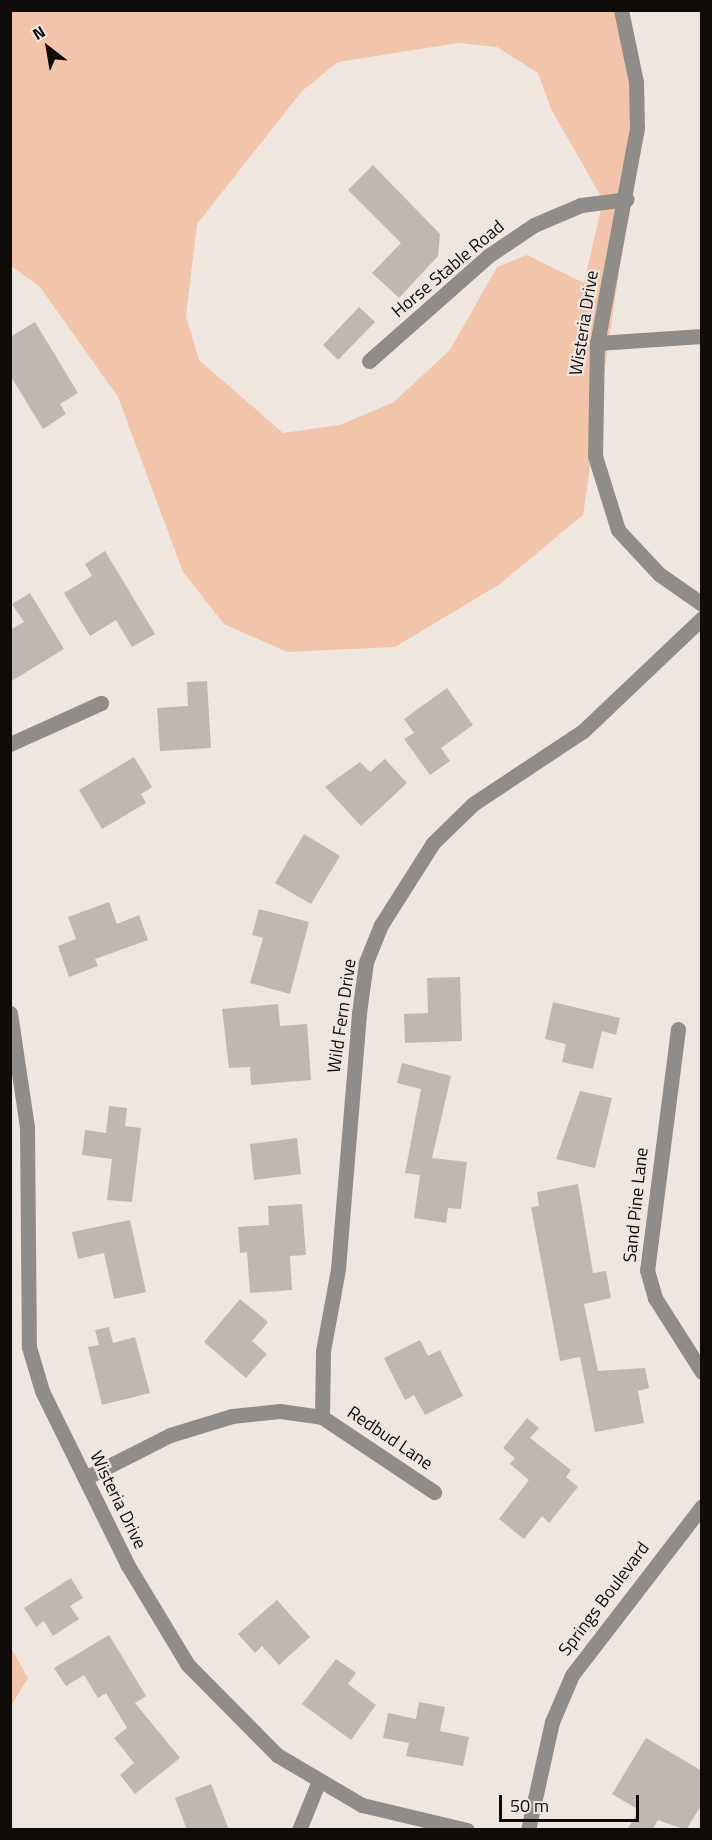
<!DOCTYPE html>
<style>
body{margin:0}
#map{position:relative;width:712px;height:1840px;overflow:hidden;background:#f0e6e0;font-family:"Titillium Web",sans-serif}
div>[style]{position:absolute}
.green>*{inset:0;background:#f2c5aa}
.building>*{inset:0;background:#c1b7b1}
.minor>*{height:15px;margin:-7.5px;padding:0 7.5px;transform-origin:7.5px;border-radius:7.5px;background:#908c8a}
span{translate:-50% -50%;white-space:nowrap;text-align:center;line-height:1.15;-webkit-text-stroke:4.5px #f0e6e0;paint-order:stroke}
.street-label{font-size:18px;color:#0f0b09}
.frame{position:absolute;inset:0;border:12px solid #0f0b09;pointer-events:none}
.north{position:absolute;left:18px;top:18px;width:60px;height:60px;-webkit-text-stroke:4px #f0e6e0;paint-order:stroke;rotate:329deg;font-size:16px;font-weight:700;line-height:24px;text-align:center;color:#0f0b09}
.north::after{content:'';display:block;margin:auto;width:21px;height:27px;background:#0f0b09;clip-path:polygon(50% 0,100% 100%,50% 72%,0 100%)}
.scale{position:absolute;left:499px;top:1795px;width:140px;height:27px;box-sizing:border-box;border:3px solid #0f0b09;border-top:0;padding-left:8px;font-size:18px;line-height:21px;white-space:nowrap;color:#0f0b09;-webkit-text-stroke:4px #f0e6e0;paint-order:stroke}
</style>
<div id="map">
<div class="green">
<div style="clip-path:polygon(evenodd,10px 11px,618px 11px,645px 98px,583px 515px,500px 584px,395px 647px,287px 652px,224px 624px,183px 572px,118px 397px,40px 287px,11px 266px,10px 11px,458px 43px,497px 47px,538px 73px,551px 109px,603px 200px,584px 283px,527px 255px,497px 267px,450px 350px,394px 402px,340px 425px,283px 433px,199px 360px,186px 316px,197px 224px,302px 91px,338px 62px,458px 43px)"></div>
<div style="clip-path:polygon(10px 1646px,28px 1678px,12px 1704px,10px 1702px)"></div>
</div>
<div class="building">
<div style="clip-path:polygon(373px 165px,440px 234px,438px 256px,399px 298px,372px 273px,401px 243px,348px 190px)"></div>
<div style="clip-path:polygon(359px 307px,375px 322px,338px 360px,323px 345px)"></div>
<div style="clip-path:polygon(35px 322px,78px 393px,60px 404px,66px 414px,43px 429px,10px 375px,10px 337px)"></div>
<div style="clip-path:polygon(105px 551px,155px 634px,132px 647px,116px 620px,90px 636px,64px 593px,92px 576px,85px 564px)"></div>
<div style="clip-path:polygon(30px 593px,64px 649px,10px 682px,10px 630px,24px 622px,12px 604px)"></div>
<div style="clip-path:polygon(207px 681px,211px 748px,160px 751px,157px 708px,188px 706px,187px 682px)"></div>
<div style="clip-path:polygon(447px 688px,473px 725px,441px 748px,450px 761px,430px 775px,404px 739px,414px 733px,404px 719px)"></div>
<div style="clip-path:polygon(134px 757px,152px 787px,141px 794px,146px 803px,102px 829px,79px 790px)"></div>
<div style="clip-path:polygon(385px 759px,407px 783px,361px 826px,325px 787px,360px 762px,370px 772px)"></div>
<div style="clip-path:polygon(304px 834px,340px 856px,311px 904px,275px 883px)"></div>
<div style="clip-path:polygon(109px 902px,117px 924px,139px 915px,148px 940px,95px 959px,98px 966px,69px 977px,58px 946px,76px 939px,68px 917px)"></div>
<div style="clip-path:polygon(259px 909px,309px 922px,290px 994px,250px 983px,263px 938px,252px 935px)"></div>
<div style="clip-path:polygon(460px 977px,462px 1041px,405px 1043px,404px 1014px,428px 1013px,427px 978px)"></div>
<div style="clip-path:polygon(553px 1002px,620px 1018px,616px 1035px,602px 1031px,593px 1069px,562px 1062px,566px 1044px,545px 1039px)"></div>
<div style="clip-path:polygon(278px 1004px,280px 1026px,307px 1024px,311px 1080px,251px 1085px,250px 1067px,229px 1068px,222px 1009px)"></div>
<div style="clip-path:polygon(402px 1063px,451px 1076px,432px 1158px,467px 1162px,461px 1209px,448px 1208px,446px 1223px,414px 1218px,420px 1175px,405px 1173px,421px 1089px,397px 1083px)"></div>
<div style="clip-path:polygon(580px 1091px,612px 1098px,595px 1168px,556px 1159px)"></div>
<div style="clip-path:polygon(109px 1106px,127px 1108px,125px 1126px,141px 1128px,132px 1202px,107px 1200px,112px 1159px,82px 1155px,85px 1130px,106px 1133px)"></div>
<div style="clip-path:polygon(297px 1138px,301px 1174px,254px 1180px,250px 1144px)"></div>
<div style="clip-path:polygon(578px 1184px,593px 1273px,606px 1271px,611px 1298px,584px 1304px,598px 1371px,645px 1368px,649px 1388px,638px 1391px,644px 1423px,595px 1432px,580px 1357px,560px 1361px,531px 1207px,539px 1206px,537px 1192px)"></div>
<div style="clip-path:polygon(302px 1204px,306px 1255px,290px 1256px,292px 1290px,250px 1293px,247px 1252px,240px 1253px,238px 1227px,269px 1225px,268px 1206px)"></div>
<div style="clip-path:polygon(130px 1220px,146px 1292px,114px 1299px,104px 1253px,78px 1259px,72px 1232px)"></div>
<div style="clip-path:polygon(240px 1299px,268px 1322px,252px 1341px,267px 1354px,246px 1378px,204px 1342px)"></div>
<div style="clip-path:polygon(109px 1327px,113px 1343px,135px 1337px,150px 1393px,102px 1405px,88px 1347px,99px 1345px,95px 1330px)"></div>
<div style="clip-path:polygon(420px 1340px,428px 1356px,440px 1350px,463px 1396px,425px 1415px,414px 1395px,405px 1400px,384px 1358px)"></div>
<div style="clip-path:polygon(527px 1418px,539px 1428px,530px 1438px,571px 1470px,566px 1477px,578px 1487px,549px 1523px,542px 1516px,524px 1539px,499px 1519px,529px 1480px,510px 1464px,515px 1458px,503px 1448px)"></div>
<div style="clip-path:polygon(71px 1578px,83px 1598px,70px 1606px,79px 1619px,53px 1636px,44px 1621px,36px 1627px,24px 1608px)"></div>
<div style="clip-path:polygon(277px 1600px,310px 1637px,279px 1665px,262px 1646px,255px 1653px,238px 1634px)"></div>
<div style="clip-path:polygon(109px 1635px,146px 1696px,135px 1703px,180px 1758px,135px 1794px,120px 1775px,134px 1763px,114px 1738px,127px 1728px,106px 1693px,98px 1698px,84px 1675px,66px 1686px,54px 1668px)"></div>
<div style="clip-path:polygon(336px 1659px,356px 1673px,348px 1684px,376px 1705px,351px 1740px,302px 1704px)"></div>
<div style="clip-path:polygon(419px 1702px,445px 1707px,440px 1731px,469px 1737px,463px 1766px,406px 1756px,409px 1743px,383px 1738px,388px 1713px,416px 1719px)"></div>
<div style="clip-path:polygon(646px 1738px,702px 1771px,702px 1804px,686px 1830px,658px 1820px,652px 1830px,627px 1830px,639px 1810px,612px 1794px)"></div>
<div style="clip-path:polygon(211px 1784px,229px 1830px,187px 1830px,175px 1798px)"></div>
</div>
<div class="minor">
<div style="left:621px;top:10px;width:74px;rotate:78.2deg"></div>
<div style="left:636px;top:82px;width:46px;rotate:88.8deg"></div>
<div style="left:637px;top:128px;width:219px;rotate:100.5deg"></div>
<div style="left:597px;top:343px;width:113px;rotate:91deg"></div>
<div style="left:595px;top:456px;width:77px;rotate:72.7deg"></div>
<div style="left:618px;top:530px;width:60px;rotate:47deg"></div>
<div style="left:659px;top:574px;width:52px;rotate:34.9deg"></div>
<div style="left:597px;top:343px;width:105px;rotate:-3.8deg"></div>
<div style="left:369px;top:361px;width:159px;rotate:-41.4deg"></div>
<div style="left:488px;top:256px;width:55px;rotate:-34deg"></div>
<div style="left:534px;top:225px;width:51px;rotate:-23.1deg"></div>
<div style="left:581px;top:205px;width:46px;rotate:-7.4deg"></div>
<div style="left:10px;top:744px;width:100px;rotate:-24.3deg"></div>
<div style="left:10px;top:1013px;width:115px;rotate:81.5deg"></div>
<div style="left:27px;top:1127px;width:220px;rotate:89.5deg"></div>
<div style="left:29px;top:1347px;width:46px;rotate:73.5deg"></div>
<div style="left:42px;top:1391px;width:193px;rotate:63.8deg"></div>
<div style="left:127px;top:1564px;width:118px;rotate:58.9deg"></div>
<div style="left:188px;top:1665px;width:127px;rotate:45.3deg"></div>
<div style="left:277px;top:1755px;width:99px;rotate:30.5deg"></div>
<div style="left:362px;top:1805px;width:108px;rotate:13.4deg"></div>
<div style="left:678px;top:1029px;width:243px;rotate:97.3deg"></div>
<div style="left:647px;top:1270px;width:29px;rotate:74deg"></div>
<div style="left:655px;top:1298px;width:88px;rotate:57.6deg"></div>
<div style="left:322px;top:1417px;width:66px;rotate:-89.1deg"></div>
<div style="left:323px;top:1351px;width:83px;rotate:-79.6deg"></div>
<div style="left:338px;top:1269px;width:257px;rotate:-85.3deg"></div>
<div style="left:359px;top:1013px;width:51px;rotate:-82.2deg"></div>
<div style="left:366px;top:962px;width:40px;rotate:-68deg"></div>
<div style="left:381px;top:925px;width:97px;rotate:-57.6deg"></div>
<div style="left:433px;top:843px;width:56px;rotate:-44.3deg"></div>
<div style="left:473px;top:804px;width:132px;rotate:-33.6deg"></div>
<div style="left:583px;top:731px;width:164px;rotate:-43.5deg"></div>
<div style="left:85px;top:1478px;width:95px;rotate:-26.8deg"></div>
<div style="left:170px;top:1435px;width:65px;rotate:-17deg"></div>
<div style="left:232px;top:1416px;width:48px;rotate:-5.9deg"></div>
<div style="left:280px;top:1411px;width:42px;rotate:8.1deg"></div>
<div style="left:322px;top:1417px;width:135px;rotate:33.8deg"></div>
<div style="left:299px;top:1830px;width:51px;rotate:-68deg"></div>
<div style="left:528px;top:1830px;width:111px;rotate:-77.5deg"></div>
<div style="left:552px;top:1722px;width:51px;rotate:-66.9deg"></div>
<div style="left:572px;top:1675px;width:213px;rotate:-52.4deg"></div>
</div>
<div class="street-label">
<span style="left:448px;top:269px;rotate:-40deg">Horse Stable Road</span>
<span style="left:584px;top:323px;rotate:-81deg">Wisteria Drive</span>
<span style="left:342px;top:1016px;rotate:-82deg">Wild Fern Drive</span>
<span style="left:636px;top:1205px;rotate:-84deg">Sand Pine Lane</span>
<span style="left:390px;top:1438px;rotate:34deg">Redbud Lane</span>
<span style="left:118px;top:1500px;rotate:64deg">Wisteria Drive</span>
<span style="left:604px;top:1599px;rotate:-53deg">Springs Boulevard</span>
</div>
<div class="frame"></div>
<div class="north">N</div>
<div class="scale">50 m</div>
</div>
